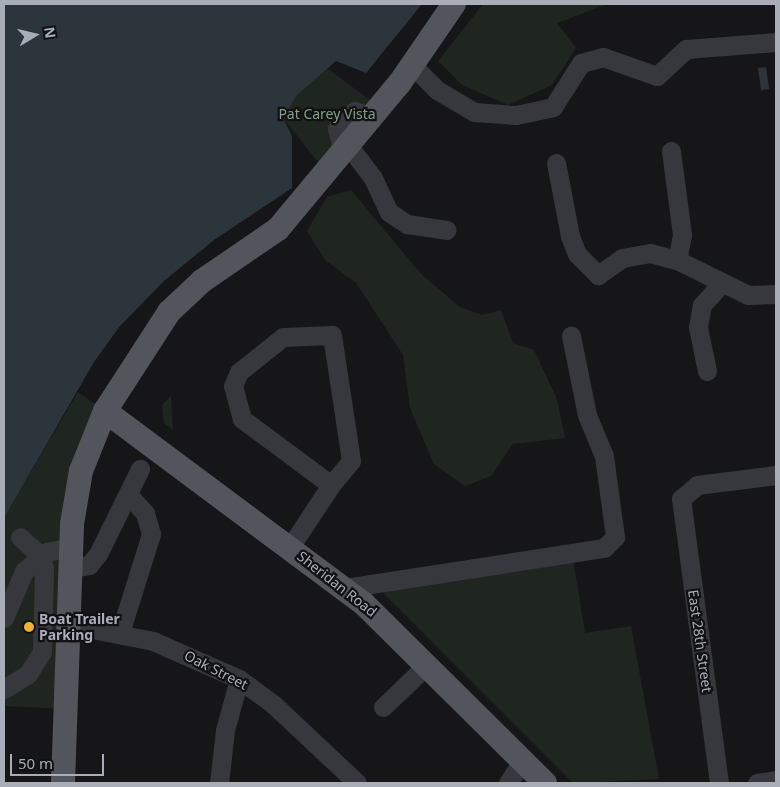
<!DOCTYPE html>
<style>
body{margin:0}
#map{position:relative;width:780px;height:787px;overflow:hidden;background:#161618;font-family:"Noto Sans",sans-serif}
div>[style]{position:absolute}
.green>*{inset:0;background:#1e261f}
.water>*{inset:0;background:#2c353c}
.minor>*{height:19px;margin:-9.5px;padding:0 9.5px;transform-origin:9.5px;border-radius:9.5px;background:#37383d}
.major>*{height:24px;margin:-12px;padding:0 12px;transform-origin:12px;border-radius:12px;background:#53555c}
.dots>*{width:14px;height:14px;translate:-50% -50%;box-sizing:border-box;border:2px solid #111113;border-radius:50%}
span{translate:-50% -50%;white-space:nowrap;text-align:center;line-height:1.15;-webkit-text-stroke:4.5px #111113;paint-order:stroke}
.park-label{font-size:14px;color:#7fa381}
.street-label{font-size:14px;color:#a8adb8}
.poi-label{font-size:14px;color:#a8adb8;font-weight:700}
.left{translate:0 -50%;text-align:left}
.frame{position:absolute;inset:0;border:5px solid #a8adb8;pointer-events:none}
.north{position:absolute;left:10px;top:10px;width:50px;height:50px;-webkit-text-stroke:4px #111113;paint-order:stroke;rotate:81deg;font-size:14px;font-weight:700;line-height:20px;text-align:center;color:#a8adb8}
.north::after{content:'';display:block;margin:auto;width:18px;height:22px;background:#a8adb8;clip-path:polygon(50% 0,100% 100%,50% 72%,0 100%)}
.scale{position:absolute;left:10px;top:754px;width:94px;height:22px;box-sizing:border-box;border:2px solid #a8adb8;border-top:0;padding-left:6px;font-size:15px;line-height:18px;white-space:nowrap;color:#a8adb8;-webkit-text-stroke:4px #111113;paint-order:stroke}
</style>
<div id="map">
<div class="green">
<div style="clip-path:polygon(483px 4px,608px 4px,557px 23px,576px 48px,552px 85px,508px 105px,462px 85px,438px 61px)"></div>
<div style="clip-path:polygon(325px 67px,380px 107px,326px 172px,283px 118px,297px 95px)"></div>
<div style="clip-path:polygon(351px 190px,422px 275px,460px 307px,482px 315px,501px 310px,513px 343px,534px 350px,557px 399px,565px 438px,513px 444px,491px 476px,465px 486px,434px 464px,410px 408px,403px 355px,356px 283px,325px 260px,307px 231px,327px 197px)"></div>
<div style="clip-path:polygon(78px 392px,105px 411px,92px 439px,66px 709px,4px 706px,4px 518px)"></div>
<div style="clip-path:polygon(171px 396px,173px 430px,164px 423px,162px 405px)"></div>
<div style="clip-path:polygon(573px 559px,585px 633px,631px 626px,659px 779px,573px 783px,382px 592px)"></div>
</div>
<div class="water">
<div style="clip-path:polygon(4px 4px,422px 4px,366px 73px,336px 61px,297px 95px,283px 118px,292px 136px,292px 188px,214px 240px,164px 281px,120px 326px,94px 362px,4px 518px)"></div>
<div style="clip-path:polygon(766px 67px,769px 89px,761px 90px,758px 68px)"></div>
</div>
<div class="minor">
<div style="left:412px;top:65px;width:35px;rotate:45deg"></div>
<div style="left:437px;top:90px;width:43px;rotate:30.7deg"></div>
<div style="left:474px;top:112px;width:42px;rotate:4.1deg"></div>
<div style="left:516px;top:115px;width:38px;rotate:-12deg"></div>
<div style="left:553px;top:107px;width:52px;rotate:-57.5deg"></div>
<div style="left:581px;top:63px;width:23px;rotate:-15deg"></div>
<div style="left:603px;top:57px;width:57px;rotate:19.4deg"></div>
<div style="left:657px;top:76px;width:40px;rotate:-43deg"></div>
<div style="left:686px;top:49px;width:90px;rotate:-4.4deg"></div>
<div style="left:348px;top:145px;width:41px;rotate:52.9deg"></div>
<div style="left:373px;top:178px;width:38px;rotate:65deg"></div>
<div style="left:389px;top:212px;width:22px;rotate:34deg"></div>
<div style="left:407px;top:224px;width:40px;rotate:8.5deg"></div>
<div style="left:343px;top:151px;width:23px;rotate:-105deg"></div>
<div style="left:337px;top:129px;width:7px;rotate:-56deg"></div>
<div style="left:341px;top:123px;width:18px;rotate:-41deg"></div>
<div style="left:355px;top:111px;width:17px;rotate:21deg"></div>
<div style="left:671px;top:151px;width:85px;rotate:82.5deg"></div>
<div style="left:682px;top:235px;width:25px;rotate:101deg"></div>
<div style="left:556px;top:163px;width:74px;rotate:79.1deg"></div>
<div style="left:570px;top:236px;width:19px;rotate:69deg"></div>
<div style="left:577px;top:254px;width:30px;rotate:45deg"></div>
<div style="left:598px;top:275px;width:29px;rotate:-35deg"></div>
<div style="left:622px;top:258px;width:28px;rotate:-10deg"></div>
<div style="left:650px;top:253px;width:28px;rotate:15deg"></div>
<div style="left:677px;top:260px;width:79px;rotate:26.2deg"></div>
<div style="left:748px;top:295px;width:28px;rotate:-2deg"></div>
<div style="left:707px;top:371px;width:45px;rotate:-101.6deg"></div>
<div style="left:698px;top:327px;width:22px;rotate:-80deg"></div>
<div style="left:702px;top:305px;width:28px;rotate:-48deg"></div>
<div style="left:290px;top:547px;width:74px;rotate:-56.5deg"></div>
<div style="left:331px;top:485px;width:111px;rotate:-143.4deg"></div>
<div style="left:242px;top:419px;width:34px;rotate:-105deg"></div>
<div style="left:233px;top:386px;width:15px;rotate:-67deg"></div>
<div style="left:239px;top:372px;width:56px;rotate:-38.5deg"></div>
<div style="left:283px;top:337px;width:49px;rotate:-2.3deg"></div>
<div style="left:332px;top:335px;width:127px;rotate:81.4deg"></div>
<div style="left:351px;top:461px;width:31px;rotate:130deg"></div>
<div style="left:71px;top:568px;width:18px;rotate:-9deg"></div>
<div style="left:89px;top:565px;width:14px;rotate:-51deg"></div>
<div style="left:98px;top:554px;width:95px;rotate:-63.7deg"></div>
<div style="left:345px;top:588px;width:262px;rotate:-8.8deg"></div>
<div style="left:604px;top:548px;width:16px;rotate:-45deg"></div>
<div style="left:615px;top:537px;width:82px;rotate:-97.7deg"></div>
<div style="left:604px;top:456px;width:44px;rotate:-112.5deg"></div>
<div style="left:587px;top:415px;width:81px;rotate:-101.4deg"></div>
<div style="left:4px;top:618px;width:51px;rotate:-66.9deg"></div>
<div style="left:24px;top:571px;width:30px;rotate:-40deg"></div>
<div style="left:47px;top:552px;width:25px;rotate:-12deg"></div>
<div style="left:71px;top:625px;width:84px;rotate:11deg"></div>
<div style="left:153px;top:641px;width:94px;rotate:23.8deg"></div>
<div style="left:239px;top:679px;width:42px;rotate:36.3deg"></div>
<div style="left:273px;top:704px;width:115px;rotate:43.2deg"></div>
<div style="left:120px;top:633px;width:104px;rotate:-72.6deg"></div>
<div style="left:151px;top:534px;width:22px;rotate:-106deg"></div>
<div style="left:145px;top:513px;width:25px;rotate:-132deg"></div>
<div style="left:4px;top:689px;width:28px;rotate:-32deg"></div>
<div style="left:28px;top:674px;width:26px;rotate:-58deg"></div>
<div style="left:42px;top:652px;width:84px;rotate:-88.6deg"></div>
<div style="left:44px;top:568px;width:12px;rotate:-104deg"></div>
<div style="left:41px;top:556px;width:28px;rotate:-138deg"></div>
<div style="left:383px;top:707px;width:62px;rotate:-43.7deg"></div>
<div style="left:219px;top:783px;width:53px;rotate:-83.5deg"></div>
<div style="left:225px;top:730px;width:53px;rotate:-74.6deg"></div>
<div style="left:508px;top:783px;width:27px;rotate:-57deg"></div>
<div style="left:719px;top:783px;width:287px;rotate:-97.6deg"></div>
<div style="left:681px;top:499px;width:21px;rotate:-41deg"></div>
<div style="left:697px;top:485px;width:80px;rotate:-7.2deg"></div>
<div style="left:757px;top:783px;width:19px;rotate:-9deg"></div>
</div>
<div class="major">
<div style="left:105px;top:411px;width:322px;rotate:36.7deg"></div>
<div style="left:363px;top:603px;width:256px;rotate:44.7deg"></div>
<div style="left:63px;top:783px;width:259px;rotate:-88deg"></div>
<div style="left:72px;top:524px;width:54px;rotate:-80.4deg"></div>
<div style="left:81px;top:471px;width:65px;rotate:-68.2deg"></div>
<div style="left:105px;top:411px;width:118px;rotate:-57.1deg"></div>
<div style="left:169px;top:312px;width:45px;rotate:-43.2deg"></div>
<div style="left:202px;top:281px;width:92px;rotate:-34.4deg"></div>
<div style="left:278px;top:229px;width:189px;rotate:-50.2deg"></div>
<div style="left:399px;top:84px;width:97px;rotate:-55.5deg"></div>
</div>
<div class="dots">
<div style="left:29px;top:627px;background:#f2b134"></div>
</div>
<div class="park-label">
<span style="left:327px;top:114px">Pat Carey Vista</span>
</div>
<div class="street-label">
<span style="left:337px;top:584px;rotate:38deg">Sheridan Road</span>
<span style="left:700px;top:641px;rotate:82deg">East 28th Street</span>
<span style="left:216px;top:670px;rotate:27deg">Oak Street</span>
</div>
<div class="poi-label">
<span class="left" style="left:39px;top:627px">Boat Trailer<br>Parking</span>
</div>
<div class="frame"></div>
<div class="north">N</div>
<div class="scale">50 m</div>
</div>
